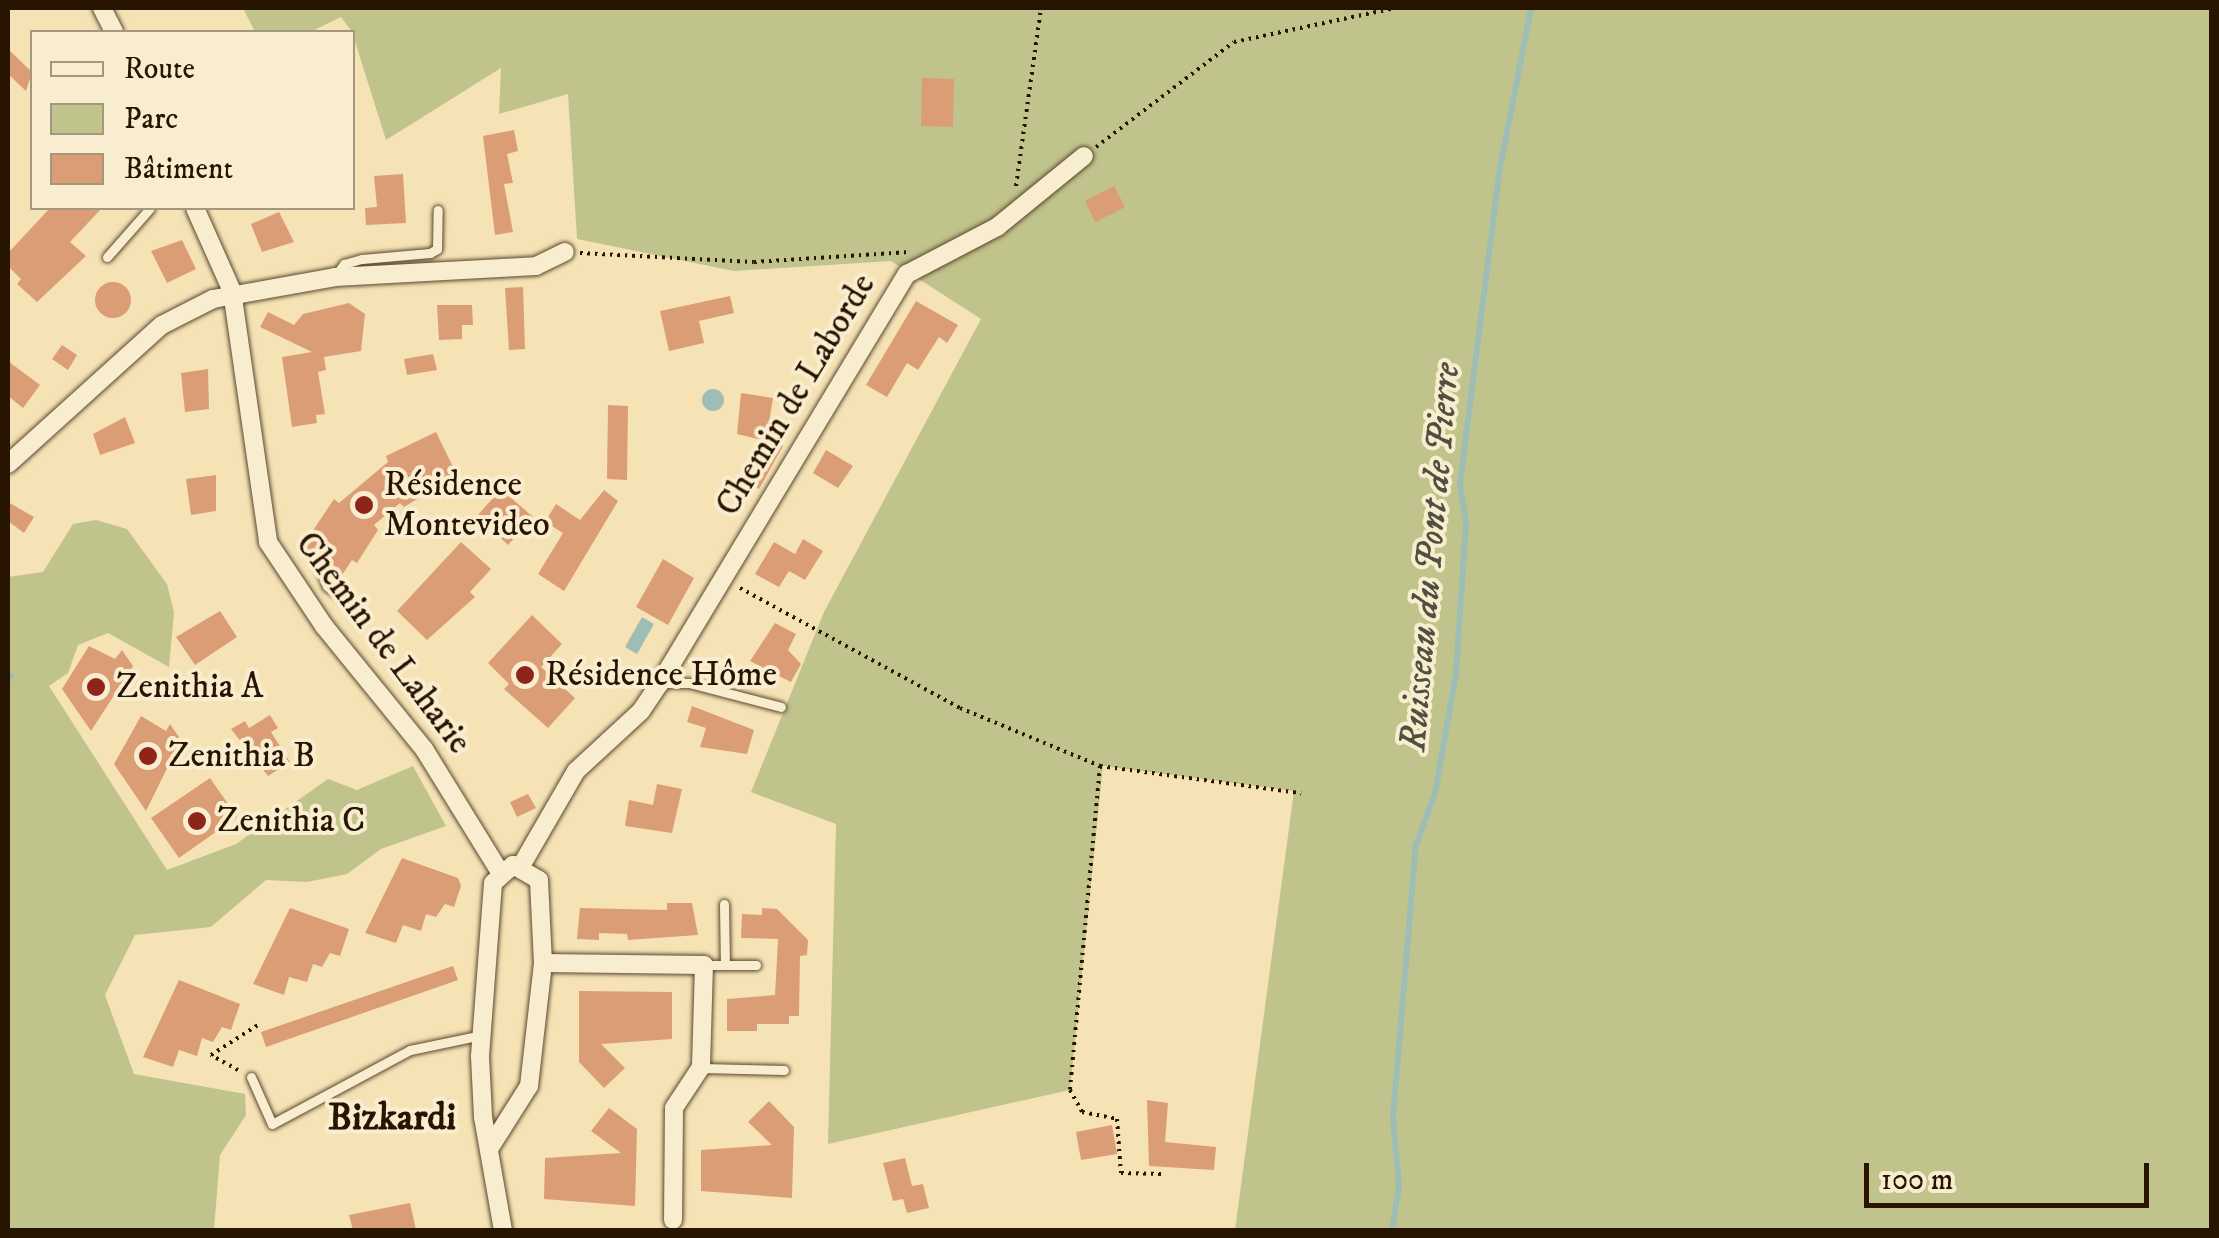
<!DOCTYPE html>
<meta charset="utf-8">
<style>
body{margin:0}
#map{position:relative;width:2219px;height:1238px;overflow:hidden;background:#f6e3b5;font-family:"IM FELL DW Pica",serif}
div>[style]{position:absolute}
.green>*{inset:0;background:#c0c38b}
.water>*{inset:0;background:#9ebdb4}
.round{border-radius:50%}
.stream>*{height:6px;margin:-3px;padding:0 3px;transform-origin:3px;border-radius:3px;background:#9ebdb4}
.building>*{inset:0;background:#db9d76}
.path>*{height:4px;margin-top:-2px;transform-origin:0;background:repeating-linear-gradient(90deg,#271502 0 2.5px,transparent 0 7.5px)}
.roads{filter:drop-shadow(0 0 2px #5b482f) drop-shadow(0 0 2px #5b482f)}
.service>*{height:9px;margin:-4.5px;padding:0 4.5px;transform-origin:4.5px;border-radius:4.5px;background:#f9edcf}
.minor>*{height:18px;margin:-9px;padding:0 9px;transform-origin:9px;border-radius:9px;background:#f9edcf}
.dots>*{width:28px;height:28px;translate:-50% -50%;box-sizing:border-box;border:5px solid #f9edcf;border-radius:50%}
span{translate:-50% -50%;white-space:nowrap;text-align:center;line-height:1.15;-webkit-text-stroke:8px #f9edcf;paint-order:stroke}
.street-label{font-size:35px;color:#271502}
.poi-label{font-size:35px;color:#271502}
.left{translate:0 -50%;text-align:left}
.water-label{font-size:38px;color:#515040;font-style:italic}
.neighbourhood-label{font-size:38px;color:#271502;font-weight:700}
.frame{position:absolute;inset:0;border:10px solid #271502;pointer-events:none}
.legend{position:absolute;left:30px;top:30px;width:325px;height:180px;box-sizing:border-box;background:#f9edcf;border:2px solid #a5977d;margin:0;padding:12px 18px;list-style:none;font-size:30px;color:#271502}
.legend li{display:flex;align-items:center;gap:20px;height:50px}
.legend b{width:50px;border:2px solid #a5977d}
.scale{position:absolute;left:1864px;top:1163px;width:285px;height:45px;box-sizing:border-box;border:5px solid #271502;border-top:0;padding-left:12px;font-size:30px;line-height:35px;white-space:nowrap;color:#271502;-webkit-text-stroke:8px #f9edcf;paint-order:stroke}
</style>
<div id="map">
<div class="green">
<div style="clip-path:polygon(243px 8px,2211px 8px,2211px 1230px,1235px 1230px,1294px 791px,1103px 766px,1070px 1090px,828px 1144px,836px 824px,751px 792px,824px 612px,981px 319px,891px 261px,734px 271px,577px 239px,568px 94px,499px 114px,501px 68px,386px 140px,352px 32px,341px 17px,310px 32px,255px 32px)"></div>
<div style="clip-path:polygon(96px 520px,127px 529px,167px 584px,174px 612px,169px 667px,108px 633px,78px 645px,68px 673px,49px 686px,167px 870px,236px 844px,328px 779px,357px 790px,413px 766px,446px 826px,381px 849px,347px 874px,307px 882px,266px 880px,211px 927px,135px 935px,105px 995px,134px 1074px,245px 1094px,246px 1115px,220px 1155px,214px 1230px,8px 1230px,8px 577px,43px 572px,73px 524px)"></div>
</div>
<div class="water">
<div class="round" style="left:702px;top:389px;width:22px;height:22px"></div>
<div style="clip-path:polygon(642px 617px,654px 624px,637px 654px,625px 647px)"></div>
<div class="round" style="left:737px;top:666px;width:22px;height:22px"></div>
</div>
<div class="stream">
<div style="left:8px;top:679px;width:4px;rotate:-45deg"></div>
<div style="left:1392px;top:1230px;width:45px;rotate:-81deg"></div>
<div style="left:1399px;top:1186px;width:69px;rotate:-95deg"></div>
<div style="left:1393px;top:1117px;width:273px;rotate:-85.2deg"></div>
<div style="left:1416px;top:845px;width:55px;rotate:-69.9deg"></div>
<div style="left:1435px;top:793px;width:121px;rotate:-80deg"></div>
<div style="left:1456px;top:674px;width:150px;rotate:-86.2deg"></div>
<div style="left:1466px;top:524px;width:40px;rotate:-98.5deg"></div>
<div style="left:1460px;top:484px;width:319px;rotate:-82.8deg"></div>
<div style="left:1500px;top:168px;width:163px;rotate:-79deg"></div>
</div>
<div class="building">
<div style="clip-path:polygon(8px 49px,32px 72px,26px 91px,8px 74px)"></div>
<div style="clip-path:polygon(922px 78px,954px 79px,953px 127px,921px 126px)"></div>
<div style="clip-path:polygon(514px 130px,518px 151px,507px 154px,513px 183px,504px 184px,513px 232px,495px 235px,483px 136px)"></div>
<div style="clip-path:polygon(403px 174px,406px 223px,366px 225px,365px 208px,377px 207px,374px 176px)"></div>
<div style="clip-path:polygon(1114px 186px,1125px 207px,1095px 222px,1085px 201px)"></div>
<div style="clip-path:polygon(50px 208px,102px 208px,70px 242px,86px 256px,37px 302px,17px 284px,21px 279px,8px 266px,8px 253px)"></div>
<div style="clip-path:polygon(279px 212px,294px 242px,262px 252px,251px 224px)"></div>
<div style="clip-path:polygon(182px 240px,196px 269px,167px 283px,151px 251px)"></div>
<div class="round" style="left:95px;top:282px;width:36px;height:36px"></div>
<div style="clip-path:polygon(523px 287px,525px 349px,509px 350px,505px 288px)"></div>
<div style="clip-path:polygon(730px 296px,734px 313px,699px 321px,704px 343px,669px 351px,660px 311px)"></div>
<div style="clip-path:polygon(916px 301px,958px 325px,947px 343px,939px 337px,918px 370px,907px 363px,887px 397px,866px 385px)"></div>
<div style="clip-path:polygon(349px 303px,365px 314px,361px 351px,324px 357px,326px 370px,318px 372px,325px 414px,316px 415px,317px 423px,292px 427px,282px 357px,312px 352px,260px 327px,268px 312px,294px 325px,303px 314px)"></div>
<div style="clip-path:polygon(437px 305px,472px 305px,473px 325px,462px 325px,462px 339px,439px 340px)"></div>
<div style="clip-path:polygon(62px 345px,77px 355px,68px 370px,52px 359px)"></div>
<div style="clip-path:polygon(433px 354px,437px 370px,407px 375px,404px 359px)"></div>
<div style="clip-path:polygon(8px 361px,40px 385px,23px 408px,8px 396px)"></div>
<div style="clip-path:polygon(208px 369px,209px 409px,185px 412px,181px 373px)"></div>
<div style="clip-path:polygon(741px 393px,773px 398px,766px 441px,737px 434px)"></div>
<div style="clip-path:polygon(608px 405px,628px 406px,627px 480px,607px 479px)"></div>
<div style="clip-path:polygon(125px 417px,135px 443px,100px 455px,93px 434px)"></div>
<div style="clip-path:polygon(436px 432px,457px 475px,404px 507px,400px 503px,374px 525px,378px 530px,357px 563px,352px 560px,342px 575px,300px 550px,334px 499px,339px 503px,388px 462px,386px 456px)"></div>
<div style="clip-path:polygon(771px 439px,783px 446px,759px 489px,746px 482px)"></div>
<div style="clip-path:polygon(826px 450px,853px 466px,838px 488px,813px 473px)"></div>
<div style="clip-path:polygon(216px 475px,216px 511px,191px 515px,186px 479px)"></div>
<div style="clip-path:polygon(501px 489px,533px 517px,508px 545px,477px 516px)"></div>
<div style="clip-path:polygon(604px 490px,618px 501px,564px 591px,538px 574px,563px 533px,545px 522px,556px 504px,580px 520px)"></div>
<div style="clip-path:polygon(8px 502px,34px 517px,24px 533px,8px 521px)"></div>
<div style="clip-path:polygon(803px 539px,823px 551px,805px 580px,789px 571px,779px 587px,755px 574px,774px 542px,795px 554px)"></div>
<div style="clip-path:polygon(461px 542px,491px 569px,470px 592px,475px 597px,427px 640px,397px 611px)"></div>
<div style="clip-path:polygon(663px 559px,694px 578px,668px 625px,636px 607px)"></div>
<div style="clip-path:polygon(220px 611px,237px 637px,195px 665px,176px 637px)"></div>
<div style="clip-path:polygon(532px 615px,562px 644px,541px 667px,575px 698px,548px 728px,504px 689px,509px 684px,488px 663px)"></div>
<div style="clip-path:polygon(775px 623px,796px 634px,788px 650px,801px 664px,791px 682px,750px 661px)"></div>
<div style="clip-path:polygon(89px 646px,115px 659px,122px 650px,133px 666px,91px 731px,62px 689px)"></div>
<div style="clip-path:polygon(692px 706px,754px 730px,747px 754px,700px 747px,706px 728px,687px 722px)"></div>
<div style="clip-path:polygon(270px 715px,278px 728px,271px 732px,290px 762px,268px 776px,231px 729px,245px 721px,249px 728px)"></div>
<div style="clip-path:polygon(141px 716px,166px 731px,170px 724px,181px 740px,146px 811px,114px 764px)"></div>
<div style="clip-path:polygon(210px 778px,237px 817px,179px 858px,151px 818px)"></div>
<div style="clip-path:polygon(657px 784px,682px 789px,672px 833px,625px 826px,629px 800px,653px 805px)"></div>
<div style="clip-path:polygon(528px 794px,536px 808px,517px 817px,510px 802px)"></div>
<div style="clip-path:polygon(402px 858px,458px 878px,461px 886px,454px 907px,445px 904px,436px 917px,426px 914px,421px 931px,403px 925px,396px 943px,365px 933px)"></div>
<div style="clip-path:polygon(667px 903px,692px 903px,698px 935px,628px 940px,627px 934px,599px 933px,599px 940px,577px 939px,580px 908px,667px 910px)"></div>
<div style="clip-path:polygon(290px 908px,349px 929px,340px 956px,330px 953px,322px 967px,313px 964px,307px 982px,289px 977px,284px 995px,253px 984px)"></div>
<div style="clip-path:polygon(762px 908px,777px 909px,808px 940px,807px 955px,800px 956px,799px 1016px,789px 1016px,789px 1024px,757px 1024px,757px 1031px,727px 1031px,727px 999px,775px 995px,778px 939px,741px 938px,742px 914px,762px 915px)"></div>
<div style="clip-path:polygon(453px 966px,458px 980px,266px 1047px,261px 1032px)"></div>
<div style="clip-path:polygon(179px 980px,240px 1004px,231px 1030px,222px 1027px,213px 1042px,202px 1038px,197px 1056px,179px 1050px,173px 1067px,143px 1057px)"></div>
<div style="clip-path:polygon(579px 991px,672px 992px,672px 1039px,601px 1044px,625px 1068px,604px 1088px,579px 1062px)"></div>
<div style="clip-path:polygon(1147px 1100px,1168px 1103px,1165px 1142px,1216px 1147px,1214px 1170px,1149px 1166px)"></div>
<div style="clip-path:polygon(769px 1101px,794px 1127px,792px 1198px,701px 1191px,701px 1150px,772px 1145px,748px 1122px)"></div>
<div style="clip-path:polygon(609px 1108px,637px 1129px,635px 1206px,544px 1199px,545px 1158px,621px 1153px,591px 1131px)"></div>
<div style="clip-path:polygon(1112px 1125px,1117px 1154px,1081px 1160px,1076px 1132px)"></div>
<div style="clip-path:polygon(905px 1158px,912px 1186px,923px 1184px,929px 1208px,907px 1213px,903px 1199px,893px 1201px,883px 1163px)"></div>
<div style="clip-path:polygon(410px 1203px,416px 1230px,353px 1230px,349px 1215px)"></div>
</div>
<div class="path">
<div style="left:1096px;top:147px;width:173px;rotate:-37.3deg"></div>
<div style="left:1234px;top:42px;width:166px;rotate:-11.9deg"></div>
<div style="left:1016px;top:186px;width:180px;rotate:-82deg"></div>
<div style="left:580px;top:253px;width:174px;rotate:3deg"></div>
<div style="left:754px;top:262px;width:156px;rotate:-3.7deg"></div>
<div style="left:740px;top:588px;width:251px;rotate:28.6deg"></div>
<div style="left:960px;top:708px;width:152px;rotate:22.5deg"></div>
<div style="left:1100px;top:766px;width:203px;rotate:7.7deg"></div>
<div style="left:1100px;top:766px;width:325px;rotate:95.3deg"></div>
<div style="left:1070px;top:1090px;width:25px;rotate:61deg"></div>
<div style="left:1082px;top:1112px;width:36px;rotate:11deg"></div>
<div style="left:1117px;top:1119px;width:54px;rotate:85.8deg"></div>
<div style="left:1121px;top:1173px;width:41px;rotate:1.4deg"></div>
<div style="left:238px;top:1070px;width:31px;rotate:-151deg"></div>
<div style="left:211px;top:1055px;width:59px;rotate:-32.6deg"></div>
</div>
<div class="roads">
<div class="service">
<div style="left:107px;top:257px;width:65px;rotate:-48.7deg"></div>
<div style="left:336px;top:275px;width:14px;rotate:-54deg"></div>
<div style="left:344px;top:264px;width:19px;rotate:-16deg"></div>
<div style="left:362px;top:259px;width:68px;rotate:-5deg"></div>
<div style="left:430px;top:253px;width:8px;rotate:-30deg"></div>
<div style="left:437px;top:249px;width:39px;rotate:-89deg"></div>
<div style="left:320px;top:566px;width:21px;rotate:71deg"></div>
<div style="left:327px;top:586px;width:20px;rotate:33deg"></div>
<div style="left:662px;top:683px;width:27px"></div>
<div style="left:689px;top:683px;width:95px;rotate:14.6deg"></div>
<div style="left:724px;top:904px;width:61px;rotate:89.1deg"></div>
<div style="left:704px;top:965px;width:52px"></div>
<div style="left:702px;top:1068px;width:82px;rotate:1.4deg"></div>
<div style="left:251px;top:1077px;width:51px;rotate:65.9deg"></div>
<div style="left:272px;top:1124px;width:157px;rotate:-28.2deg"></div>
<div style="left:410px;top:1050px;width:74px;rotate:-11.8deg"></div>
</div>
<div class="minor">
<div style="left:102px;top:8px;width:27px;rotate:63deg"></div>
<div style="left:195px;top:208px;width:91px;rotate:66deg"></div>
<div style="left:232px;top:291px;width:254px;rotate:81.8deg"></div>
<div style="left:268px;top:542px;width:101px;rotate:56.3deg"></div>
<div style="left:324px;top:626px;width:159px;rotate:50.9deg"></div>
<div style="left:424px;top:749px;width:145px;rotate:58.3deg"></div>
<div style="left:8px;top:464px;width:207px;rotate:-42.1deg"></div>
<div style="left:162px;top:325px;width:57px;rotate:-27deg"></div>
<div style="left:213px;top:299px;width:124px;rotate:-10.2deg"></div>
<div style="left:335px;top:277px;width:201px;rotate:-3.1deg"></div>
<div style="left:536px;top:266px;width:32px;rotate:-26deg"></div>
<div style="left:521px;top:866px;width:110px;rotate:-59.9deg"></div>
<div style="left:576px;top:771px;width:88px;rotate:-42.7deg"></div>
<div style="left:641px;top:711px;width:34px;rotate:-56deg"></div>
<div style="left:660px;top:683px;width:478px;rotate:-58.9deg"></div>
<div style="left:907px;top:274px;width:102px;rotate:-27.6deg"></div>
<div style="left:997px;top:227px;width:112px;rotate:-39.2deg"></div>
<div style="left:543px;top:963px;width:161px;rotate:0.7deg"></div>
<div style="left:704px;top:965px;width:102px;rotate:91.7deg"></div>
<div style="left:701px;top:1067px;width:49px;rotate:123.4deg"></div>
<div style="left:674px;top:1108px;width:112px;rotate:90.5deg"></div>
<div style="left:491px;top:1146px;width:71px;rotate:-57.7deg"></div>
<div style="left:529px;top:1086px;width:124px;rotate:-83.5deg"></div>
<div style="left:543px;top:963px;width:83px;rotate:-92.8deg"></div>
<div style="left:539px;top:880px;width:30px;rotate:-150deg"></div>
<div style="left:513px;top:865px;width:27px;rotate:138deg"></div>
<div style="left:493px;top:883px;width:174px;rotate:94.3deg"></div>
<div style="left:480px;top:1057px;width:60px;rotate:87.1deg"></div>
<div style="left:483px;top:1117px;width:115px;rotate:80deg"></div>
</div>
</div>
<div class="dots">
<div style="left:364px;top:505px;background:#8f2418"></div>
<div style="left:525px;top:675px;background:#8f2418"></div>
<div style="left:96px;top:687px;background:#8f2418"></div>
<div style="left:148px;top:756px;background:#8f2418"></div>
<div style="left:197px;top:821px;background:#8f2418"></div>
</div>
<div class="street-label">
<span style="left:796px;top:395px;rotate:-59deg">Chemin de Laborde</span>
<span style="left:383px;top:643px;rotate:53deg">Chemin de Laharie</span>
</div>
<div class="poi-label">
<span class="left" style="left:384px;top:505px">Résidence<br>Montevideo</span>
<span class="left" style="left:545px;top:675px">Résidence Hôme</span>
<span class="left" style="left:116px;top:687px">Zenithia A</span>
<span class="left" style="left:168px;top:756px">Zenithia B</span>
<span class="left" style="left:217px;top:821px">Zenithia C</span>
</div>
<div class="water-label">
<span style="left:1431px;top:557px;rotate:-85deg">Ruisseau du Pont de Pierre</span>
</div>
<div class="neighbourhood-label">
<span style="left:392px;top:1119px">Bizkardi</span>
</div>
<div class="frame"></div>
<ul class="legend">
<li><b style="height:12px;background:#f9edcf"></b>Route</li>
<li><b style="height:28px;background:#c0c38b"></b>Parc</li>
<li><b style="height:28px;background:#db9d76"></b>Bâtiment</li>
</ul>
<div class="scale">100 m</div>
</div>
